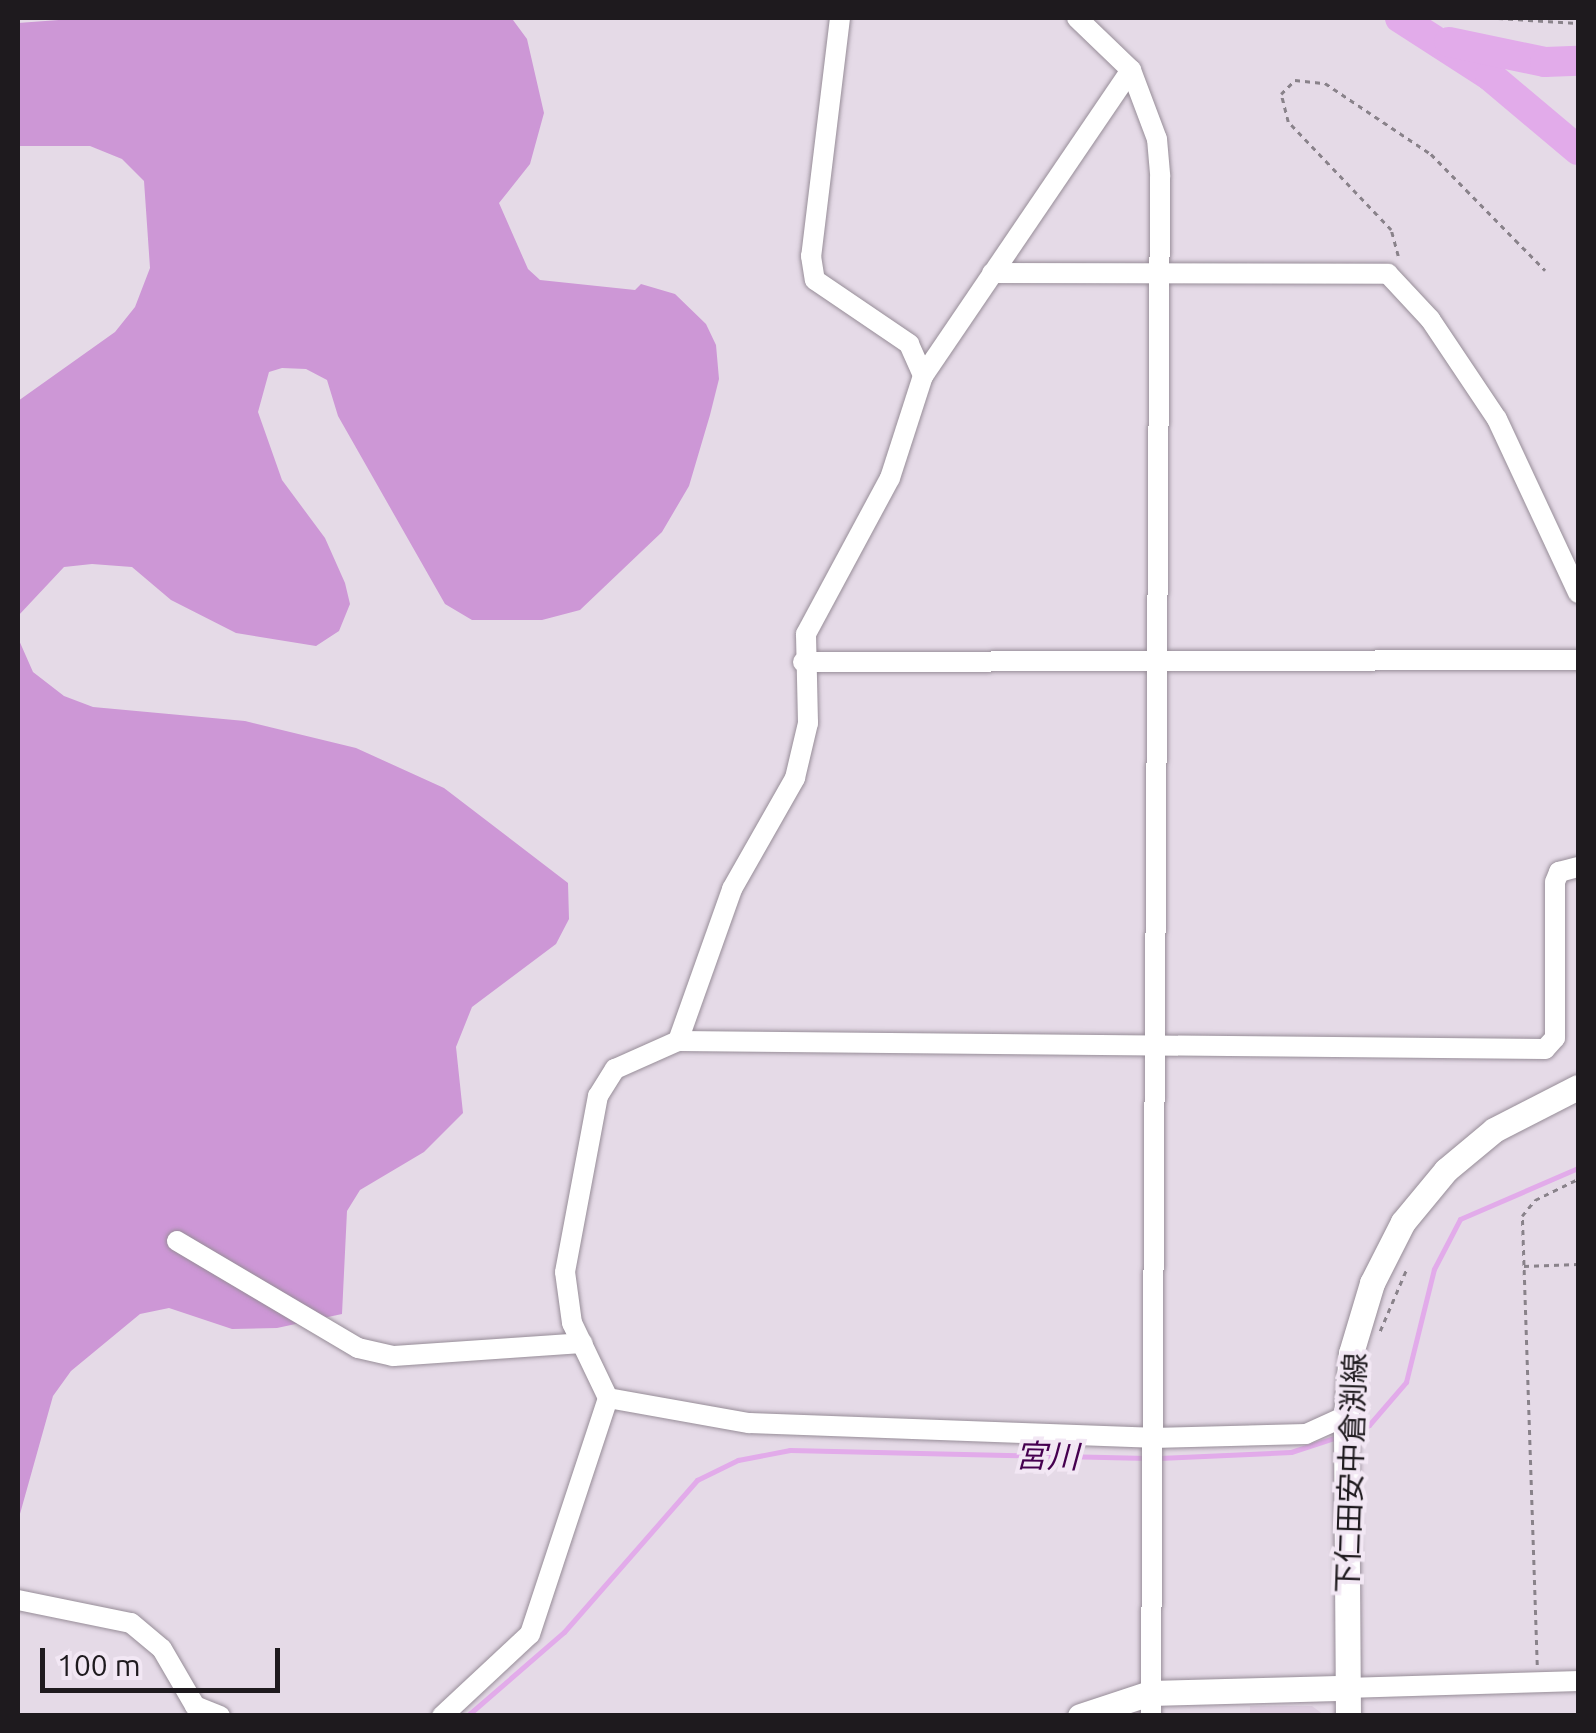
<!DOCTYPE html>
<meta charset="utf-8">
<style>
body{margin:0}
#map{position:relative;width:1596px;height:1733px;overflow:hidden;background:#e5dae7;font-family:Ubuntu,"Noto Sans JP",sans-serif}
div>[style]{position:absolute}
.built>*{inset:0;background:#dcccde}
.forest>*{inset:0;background:#cd97d6}
.stream>*{height:5px;margin:-2.5px;padding:0 2.5px;transform-origin:2.5px;border-radius:2.5px;background:#e2abea}
.river>*{height:30px;margin:-15px;padding:0 15px;transform-origin:15px;border-radius:15px;background:#e2abea}
.path>*{height:2.5px;margin-top:-1.25px;transform-origin:0;background:repeating-linear-gradient(90deg,#89828a 0 5px,transparent 0 10px)}
.roads{filter:drop-shadow(0 0 2px #978d98) drop-shadow(0 0 2px #978d98)}
.minor>*{height:20px;margin:-10px;padding:0 10px;transform-origin:10px;border-radius:10px;background:#fff}
.major>*{height:25px;margin:-12.5px;padding:0 12.5px;transform-origin:12.5px;border-radius:12.5px;background:#fff}
span{translate:-50% -50%;white-space:nowrap;text-align:center;line-height:1.15;-webkit-text-stroke:8px #f2e7f4;paint-order:stroke}
.street-label{font-size:30px;color:#1e1a1e}
.water-label{font-size:32px;color:#460050;font-style:italic}
.frame{position:absolute;inset:0;border:20px solid #1e1a1e;pointer-events:none}
.scale{position:absolute;left:40px;top:1648px;width:240px;height:45px;box-sizing:border-box;border:5px solid #1e1a1e;border-top:0;padding-left:12px;font-size:30px;line-height:35px;white-space:nowrap;color:#1e1a1e;-webkit-text-stroke:8px #f2e7f4;paint-order:stroke}
</style>
<div id="map">
<div class="built">
<div style="clip-path:polygon(1250px 1706px,1312px 1706px,1324px 1715px,1250px 1715px)"></div>
</div>
<div class="forest">
<div style="clip-path:polygon(86px 18px,513px 20px,527px 39px,544px 113px,530px 164px,499px 203px,528px 269px,540px 280px,635px 290px,641px 284px,675px 294px,706px 324px,716px 345px,719px 379px,710px 415px,689px 486px,662px 532px,580px 610px,542px 620px,472px 620px,445px 604px,338px 416px,327px 380px,306px 369px,282px 368px,269px 372px,258px 412px,282px 480px,325px 538px,345px 583px,350px 604px,339px 631px,316px 646px,236px 633px,171px 600px,132px 567px,92px 564px,64px 567px,18px 616px,18px 401px,115px 332px,135px 307px,150px 268px,144px 181px,122px 159px,90px 146px,18px 146px,18px 23px)"></div>
<div style="clip-path:polygon(18px 638px,33px 672px,64px 696px,93px 707px,245px 721px,356px 748px,444px 788px,568px 883px,569px 919px,556px 944px,472px 1007px,456px 1047px,463px 1113px,424px 1152px,360px 1190px,347px 1211px,342px 1314px,277px 1328px,232px 1329px,169px 1308px,140px 1314px,71px 1371px,53px 1396px,18px 1521px)"></div>
</div>
<div class="stream">
<div style="left:1355px;top:1431px;width:15px;rotate:-23deg"></div>
<div style="left:1369px;top:1425px;width:57px;rotate:-49.3deg"></div>
<div style="left:1406px;top:1382px;width:116px;rotate:-76.1deg"></div>
<div style="left:1434px;top:1269px;width:56px;rotate:-62.5deg"></div>
<div style="left:1460px;top:1219px;width:129px;rotate:-23.4deg"></div>
<div style="left:1159px;top:1458px;width:132px;rotate:-2.6deg"></div>
<div style="left:1291px;top:1452px;width:52px;rotate:-18.1deg"></div>
<div style="left:467px;top:1716px;width:128px;rotate:-40.9deg"></div>
<div style="left:564px;top:1632px;width:202px;rotate:-48.8deg"></div>
<div style="left:697px;top:1480px;width:46px;rotate:-26deg"></div>
<div style="left:738px;top:1460px;width:53px;rotate:-10.9deg"></div>
<div style="left:790px;top:1450px;width:358px;rotate:1.3deg"></div>
</div>
<div class="river">
<div style="left:1400px;top:18px;width:107px;rotate:32.8deg"></div>
<div style="left:1490px;top:76px;width:115px;rotate:40.1deg"></div>
<div style="left:1449px;top:42px;width:98px;rotate:11.8deg"></div>
<div style="left:1545px;top:62px;width:33px;rotate:-2deg"></div>
</div>
<div class="path">
<div style="left:1498px;top:18px;width:80px;rotate:3.6deg"></div>
<div style="left:1398px;top:256px;width:27px;rotate:-105deg"></div>
<div style="left:1391px;top:230px;width:149px;rotate:-133.6deg"></div>
<div style="left:1288px;top:122px;width:29px;rotate:-104deg"></div>
<div style="left:1281px;top:94px;width:20px;rotate:-45deg"></div>
<div style="left:1295px;top:80px;width:30px;rotate:6deg"></div>
<div style="left:1325px;top:83px;width:128px;rotate:33.8deg"></div>
<div style="left:1431px;top:154px;width:163px;rotate:45.5deg"></div>
<div style="left:1524px;top:1266px;width:54px;rotate:-2.1deg"></div>
<div style="left:1380px;top:1331px;width:69px;rotate:-66.8deg"></div>
<div style="left:1537px;top:1665px;width:449px;rotate:-91.9deg"></div>
<div style="left:1522px;top:1216px;width:21px;rotate:-51deg"></div>
<div style="left:1535px;top:1200px;width:48px;rotate:-26deg"></div>
</div>
<div class="roads">
<div class="minor">
<div style="left:840px;top:18px;width:240px;rotate:96.9deg"></div>
<div style="left:811px;top:256px;width:24px;rotate:81deg"></div>
<div style="left:815px;top:280px;width:114px;rotate:34.2deg"></div>
<div style="left:909px;top:344px;width:35px;rotate:66deg"></div>
<div style="left:1077px;top:18px;width:75px;rotate:43.9deg"></div>
<div style="left:1131px;top:70px;width:74px;rotate:69.4deg"></div>
<div style="left:1157px;top:139px;width:38px;rotate:85deg"></div>
<div style="left:1160px;top:177px;width:1539px;rotate:90.34deg"></div>
<div style="left:992px;top:273px;width:396px;rotate:0.1deg"></div>
<div style="left:1388px;top:274px;width:62px;rotate:47deg"></div>
<div style="left:1430px;top:319px;width:120px;rotate:56.2deg"></div>
<div style="left:1497px;top:419px;width:192px;rotate:65deg"></div>
<div style="left:803px;top:662px;width:775px;rotate:-0.15deg"></div>
<div style="left:678px;top:1041px;width:161px;rotate:-70.4deg"></div>
<div style="left:732px;top:889px;width:128px;rotate:-60.4deg"></div>
<div style="left:795px;top:778px;width:57px;rotate:-76.7deg"></div>
<div style="left:808px;top:723px;width:89px;rotate:-91.3deg"></div>
<div style="left:806px;top:634px;width:177px;rotate:-61.7deg"></div>
<div style="left:890px;top:478px;width:107px;rotate:-72.1deg"></div>
<div style="left:923px;top:376px;width:370px;rotate:-55.8deg"></div>
<div style="left:177px;top:1241px;width:210px;rotate:30.6deg"></div>
<div style="left:358px;top:1348px;width:36px;rotate:13deg"></div>
<div style="left:393px;top:1356px;width:190px;rotate:-3.9deg"></div>
<div style="left:608px;top:1398px;width:143px;rotate:10.1deg"></div>
<div style="left:749px;top:1423px;width:403px;rotate:2.1deg"></div>
<div style="left:1152px;top:1438px;width:154px;rotate:-1.5deg"></div>
<div style="left:1306px;top:1434px;width:44px;rotate:-24.2deg"></div>
<div style="left:18px;top:1600px;width:115px;rotate:11.5deg"></div>
<div style="left:131px;top:1623px;width:40px;rotate:40deg"></div>
<div style="left:162px;top:1649px;width:66px;rotate:59.9deg"></div>
<div style="left:195px;top:1706px;width:27px;rotate:22deg"></div>
<div style="left:1347px;top:1688px;width:231px;rotate:-1.7deg"></div>
<div style="left:442px;top:1716px;width:120px;rotate:-43deg"></div>
<div style="left:530px;top:1634px;width:249px;rotate:-71.7deg"></div>
<div style="left:608px;top:1398px;width:83px;rotate:-115.6deg"></div>
<div style="left:572px;top:1323px;width:51px;rotate:-97.8deg"></div>
<div style="left:565px;top:1272px;width:179px;rotate:-79.4deg"></div>
<div style="left:598px;top:1096px;width:32px;rotate:-58deg"></div>
<div style="left:615px;top:1069px;width:69px;rotate:-24deg"></div>
<div style="left:678px;top:1041px;width:867px;rotate:0.53deg"></div>
<div style="left:1545px;top:1049px;width:15px;rotate:-48deg"></div>
<div style="left:1555px;top:1038px;width:156px;rotate:-90deg"></div>
<div style="left:1555px;top:882px;width:11px;rotate:-68deg"></div>
<div style="left:1559px;top:872px;width:20px;rotate:-15deg"></div>
</div>
<div class="major">
<div style="left:1080px;top:1716px;width:74px;rotate:-18.2deg"></div>
<div style="left:1150px;top:1693px;width:197px;rotate:-1.5deg"></div>
<div style="left:1348px;top:1716px;width:300px;rotate:-90.4deg"></div>
<div style="left:1346px;top:1416px;width:63px;rotate:-85.5deg"></div>
<div style="left:1351px;top:1353px;width:73px;rotate:-73.3deg"></div>
<div style="left:1372px;top:1283px;width:68px;rotate:-63.1deg"></div>
<div style="left:1403px;top:1222px;width:67px;rotate:-50.4deg"></div>
<div style="left:1446px;top:1170px;width:62px;rotate:-39.8deg"></div>
<div style="left:1494px;top:1130px;width:94px;rotate:-27.1deg"></div>
</div>
</div>
<div class="street-label">
<span style="left:1351px;top:1473px;rotate:-88deg">下仁田安中倉渕線</span>
</div>
<div class="water-label">
<span style="left:1047px;top:1456px;rotate:1deg">宮川</span>
</div>
<div class="frame"></div>
<div class="scale">100 m</div>
</div>
